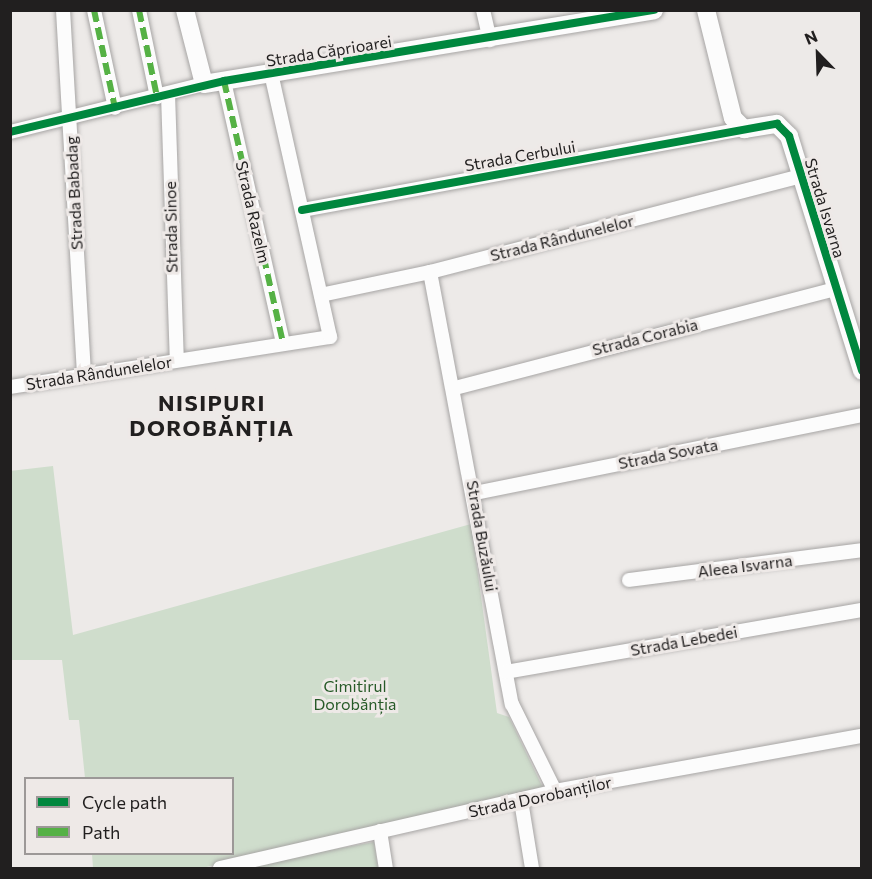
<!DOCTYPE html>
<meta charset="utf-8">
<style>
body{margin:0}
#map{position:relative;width:872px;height:879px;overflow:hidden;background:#edeae8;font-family:Commissioner,sans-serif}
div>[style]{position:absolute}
.green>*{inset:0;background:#cfddcc}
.roads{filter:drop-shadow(0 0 2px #a7a5a4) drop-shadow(0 0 2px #a7a5a4)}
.street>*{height:14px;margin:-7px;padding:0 7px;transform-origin:7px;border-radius:7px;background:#fcfcfc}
.secondary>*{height:18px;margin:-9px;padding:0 9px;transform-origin:9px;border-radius:9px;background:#fcfcfc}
.quiet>*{height:6px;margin-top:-3px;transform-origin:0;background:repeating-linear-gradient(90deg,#55b145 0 12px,transparent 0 18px)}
.cycleway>*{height:8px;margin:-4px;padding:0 4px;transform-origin:4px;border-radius:4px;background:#00873e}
span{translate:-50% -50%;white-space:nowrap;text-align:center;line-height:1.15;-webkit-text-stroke:6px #eee9e7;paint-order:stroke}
.street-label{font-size:16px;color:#211f1f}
.park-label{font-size:16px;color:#275a28}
.district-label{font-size:22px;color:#211f1f;font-weight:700;letter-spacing:1.5px}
.frame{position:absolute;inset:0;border:12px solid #211f1f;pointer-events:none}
.legend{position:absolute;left:24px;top:777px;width:210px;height:78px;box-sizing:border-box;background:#eee9e7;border:2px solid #9c9897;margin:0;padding:8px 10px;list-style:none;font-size:18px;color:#211f1f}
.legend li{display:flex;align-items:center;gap:12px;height:30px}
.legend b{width:30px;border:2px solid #9c9897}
.north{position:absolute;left:788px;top:24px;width:60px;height:60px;-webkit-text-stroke:4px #eee9e7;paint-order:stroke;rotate:337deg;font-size:16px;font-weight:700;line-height:24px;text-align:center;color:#211f1f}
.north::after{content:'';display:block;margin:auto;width:21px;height:27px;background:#211f1f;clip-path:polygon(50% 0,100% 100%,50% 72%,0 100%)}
</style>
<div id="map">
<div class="green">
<div style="clip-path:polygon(53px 466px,73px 635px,471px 524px,497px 713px,509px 717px,543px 788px,202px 868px,93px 868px,92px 854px,232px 854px,232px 778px,85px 778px,79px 720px,69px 720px,62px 660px,11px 660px,10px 471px)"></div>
<div style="clip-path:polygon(374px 842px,378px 868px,232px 868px)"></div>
</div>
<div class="roads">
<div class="street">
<div style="left:63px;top:10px;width:366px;rotate:86.7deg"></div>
<div style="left:94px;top:10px;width:100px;rotate:77.9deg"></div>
<div style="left:139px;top:10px;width:89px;rotate:78.3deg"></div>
<div style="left:483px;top:10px;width:31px;rotate:77deg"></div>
<div style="left:224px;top:81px;width:269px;rotate:77.3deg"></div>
<div style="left:168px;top:94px;width:266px;rotate:88.1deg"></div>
<div style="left:10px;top:132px;width:200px;rotate:-13.9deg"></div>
<div style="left:302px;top:210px;width:449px;rotate:-10.4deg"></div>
<div style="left:430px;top:272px;width:440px;rotate:79.3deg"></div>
<div style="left:512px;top:704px;width:97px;rotate:63.7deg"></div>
<div style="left:321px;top:295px;width:111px;rotate:-11.9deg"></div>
<div style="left:430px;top:272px;width:384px;rotate:-14.5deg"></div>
<div style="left:10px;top:387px;width:324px;rotate:-8.9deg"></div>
<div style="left:330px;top:337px;width:271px;rotate:-102.6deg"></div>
<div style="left:455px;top:388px;width:394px;rotate:-14.6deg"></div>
<div style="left:475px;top:493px;width:395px;rotate:-11.4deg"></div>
<div style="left:629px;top:580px;width:235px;rotate:-7.3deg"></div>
<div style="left:506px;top:672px;width:361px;rotate:-9.9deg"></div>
<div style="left:521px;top:801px;width:68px;rotate:80.7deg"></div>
<div style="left:380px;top:831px;width:37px;rotate:81deg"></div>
<div style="left:220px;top:868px;width:344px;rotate:-12.9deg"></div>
<div style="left:555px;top:791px;width:312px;rotate:-10.2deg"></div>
</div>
<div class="secondary">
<div style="left:185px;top:10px;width:76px;rotate:75.6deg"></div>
<div style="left:204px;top:84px;width:456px;rotate:-9.3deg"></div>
<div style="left:706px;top:10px;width:111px;rotate:76deg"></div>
<div style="left:733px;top:118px;width:16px;rotate:45deg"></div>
<div style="left:744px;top:129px;width:33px;rotate:-9deg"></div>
<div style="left:777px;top:124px;width:17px;rotate:45deg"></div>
<div style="left:789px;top:136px;width:246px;rotate:72.7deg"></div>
</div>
</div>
<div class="quiet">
<div style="left:94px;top:10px;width:100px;rotate:77.9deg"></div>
<div style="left:139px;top:10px;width:89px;rotate:78.3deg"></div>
<div style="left:224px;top:81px;width:269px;rotate:77.3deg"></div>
</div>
<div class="cycleway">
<div style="left:10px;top:132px;width:220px;rotate:-13.4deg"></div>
<div style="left:224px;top:81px;width:436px;rotate:-9.4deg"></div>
<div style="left:302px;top:210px;width:483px;rotate:-10.3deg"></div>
<div style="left:777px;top:124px;width:17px;rotate:45deg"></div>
<div style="left:789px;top:136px;width:246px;rotate:72.7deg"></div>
</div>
<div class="street-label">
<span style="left:329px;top:51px;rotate:-9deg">Strada Căprioarei</span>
<span style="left:520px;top:156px;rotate:-10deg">Strada Cerbului</span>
<span style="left:74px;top:193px;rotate:-93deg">Strada Babadag</span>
<span style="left:825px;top:208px;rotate:73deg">Strada Isvarna</span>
<span style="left:253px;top:212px;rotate:77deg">Strada Razelm</span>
<span style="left:171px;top:227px;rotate:-91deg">Strada Sinoe</span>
<span style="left:562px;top:238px;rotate:-14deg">Strada Rândunelelor</span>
<span style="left:645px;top:337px;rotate:-14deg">Strada Corabia</span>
<span style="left:99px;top:373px;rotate:-9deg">Strada Rândunelelor</span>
<span style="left:668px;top:454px;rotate:-11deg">Strada Sovata</span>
<span style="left:482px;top:536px;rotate:80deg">Strada Buzăului</span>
<span style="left:745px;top:566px;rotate:-7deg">Aleea Isvarna</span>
<span style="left:684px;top:641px;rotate:-10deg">Strada Lebedei</span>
<span style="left:540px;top:797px;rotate:-12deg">Strada Dorobanților</span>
</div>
<div class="park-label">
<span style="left:355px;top:695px">Cimitirul<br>Dorobănția</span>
</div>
<div class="district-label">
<span style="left:212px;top:415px">NISIPURI<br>DOROBĂNȚIA</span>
</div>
<div class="frame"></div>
<ul class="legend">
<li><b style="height:8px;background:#00873e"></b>Cycle path</li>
<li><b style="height:8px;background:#55b145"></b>Path</li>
</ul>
<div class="north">N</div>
</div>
